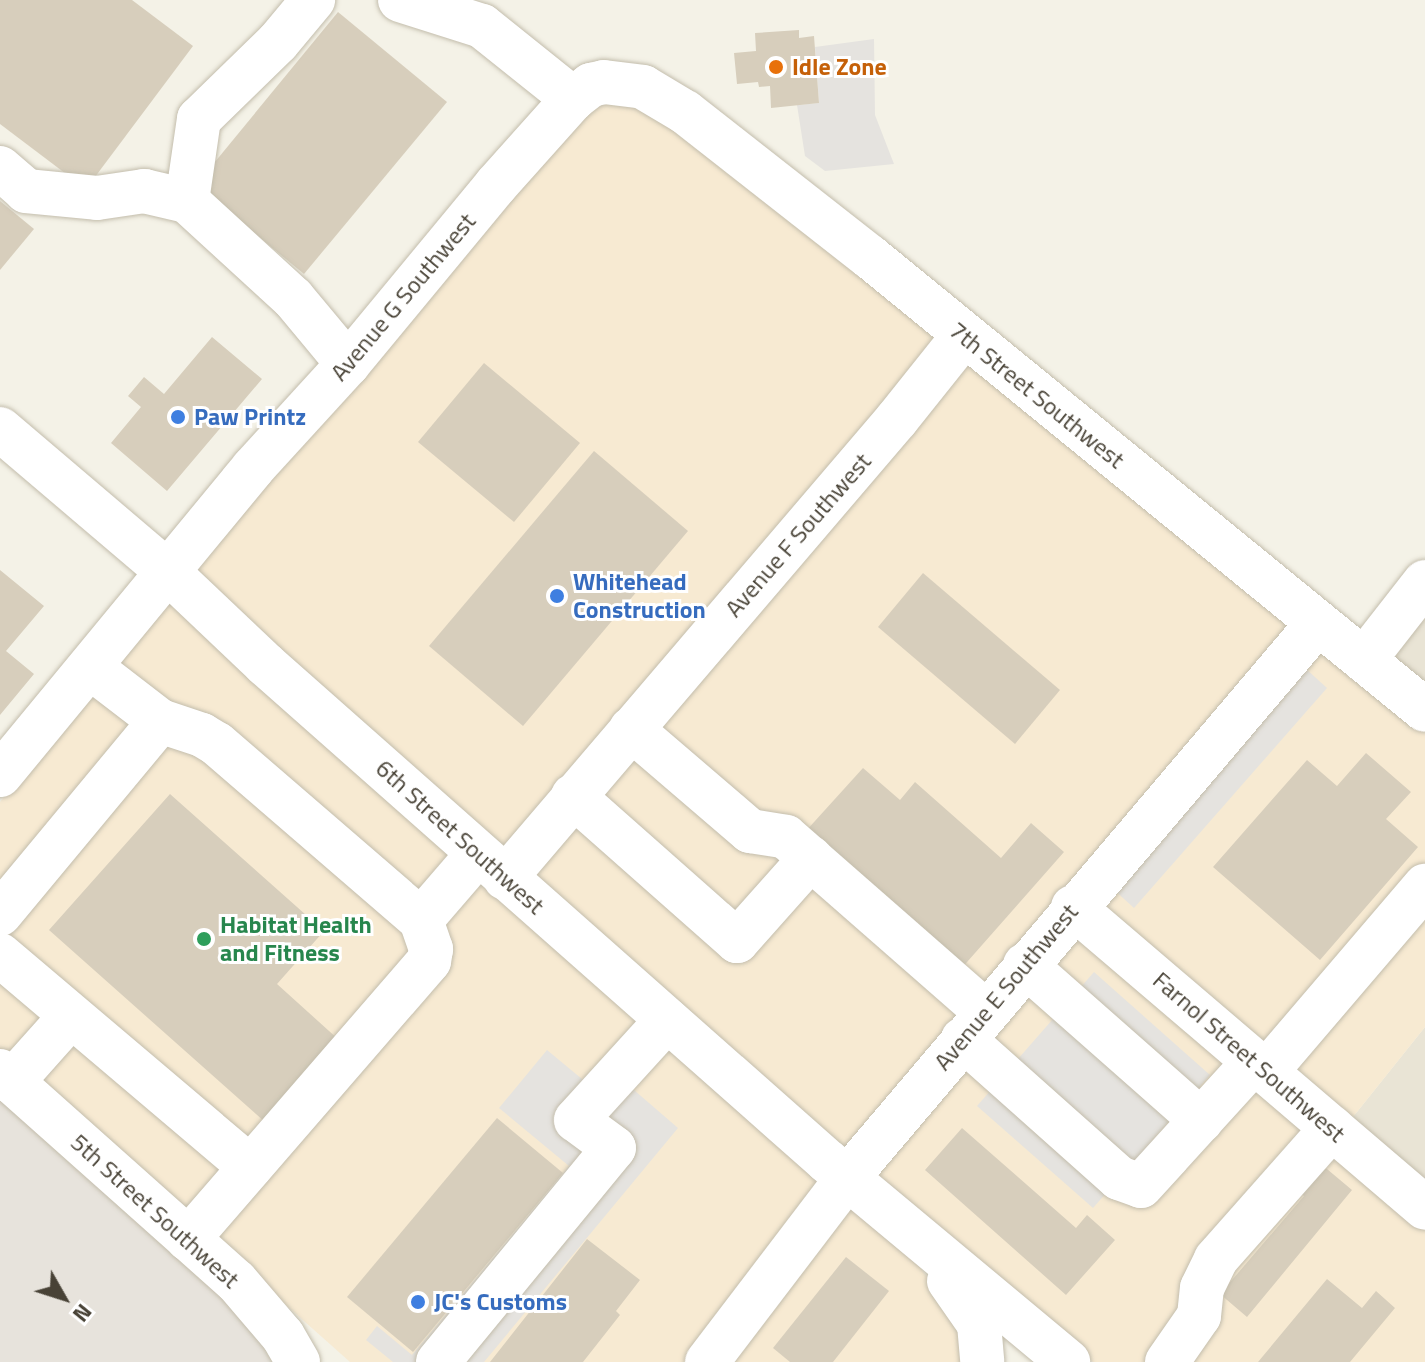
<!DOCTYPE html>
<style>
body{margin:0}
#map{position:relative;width:1425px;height:1362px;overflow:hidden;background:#f4f2e7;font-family:"Titillium Web",sans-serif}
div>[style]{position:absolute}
.residential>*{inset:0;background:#e9e4d5}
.commercial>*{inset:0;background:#f7ead2}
.industrial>*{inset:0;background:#e7e3dc}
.parking>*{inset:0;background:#e5e3df}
.building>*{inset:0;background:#d7cebc}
.roads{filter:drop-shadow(0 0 2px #c3bdac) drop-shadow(0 0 2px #c3bdac)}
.minor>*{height:44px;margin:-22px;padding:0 22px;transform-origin:22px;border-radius:22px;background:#fff}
.dots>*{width:22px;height:22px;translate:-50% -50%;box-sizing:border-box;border:4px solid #fff;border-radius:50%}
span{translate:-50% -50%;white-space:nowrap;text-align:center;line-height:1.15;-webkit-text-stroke:6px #fff;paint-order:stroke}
.food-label{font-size:24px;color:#c56008;font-weight:700}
.left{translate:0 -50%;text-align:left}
.street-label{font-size:24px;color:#484236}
.shop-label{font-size:24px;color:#366cbe;font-weight:700}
.leisure-label{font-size:24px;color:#27864d;font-weight:700}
.north{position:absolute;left:24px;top:1258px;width:80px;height:80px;-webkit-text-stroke:6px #fff;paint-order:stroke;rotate:129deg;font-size:22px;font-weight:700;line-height:32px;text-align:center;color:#484236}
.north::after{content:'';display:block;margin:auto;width:28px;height:36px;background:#484236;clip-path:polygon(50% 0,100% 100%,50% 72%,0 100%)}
</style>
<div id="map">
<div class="residential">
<div style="clip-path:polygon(1425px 610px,1425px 690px,1387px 659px)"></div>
<div style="clip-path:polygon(1425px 1027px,1425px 1188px,1349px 1122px)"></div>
</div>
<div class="commercial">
<div style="clip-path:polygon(600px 100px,641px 103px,941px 336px,502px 854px,190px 571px,509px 196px)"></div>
<div style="clip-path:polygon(968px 359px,1294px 624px,844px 1154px,528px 878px)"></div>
<div style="clip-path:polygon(170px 595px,824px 1179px,685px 1362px,350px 1362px,0 1050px,0 802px)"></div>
<div style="clip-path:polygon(1322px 646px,1425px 730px,1425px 1027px,1349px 1122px,1097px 906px)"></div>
<div style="clip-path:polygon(1077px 930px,1425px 1229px,1425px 1362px,1093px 1362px,870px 1178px)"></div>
<div style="clip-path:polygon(851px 1202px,910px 1253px,963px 1328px,965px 1362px,729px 1362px)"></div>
</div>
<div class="industrial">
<div style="clip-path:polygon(0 1091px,224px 1292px,279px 1362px,0 1362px)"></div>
</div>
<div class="parking">
<div style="clip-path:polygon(874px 39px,875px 115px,894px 164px,825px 171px,805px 156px,797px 105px,819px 103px,815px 47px)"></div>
<div style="clip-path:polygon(1305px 668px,1327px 688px,1134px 908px,1112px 888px)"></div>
<div style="clip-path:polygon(1094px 972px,1210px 1075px,1093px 1208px,977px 1106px)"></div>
<div style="clip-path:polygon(547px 1050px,588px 1084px,605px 1065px,678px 1128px,484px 1362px,393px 1362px,366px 1340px,377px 1326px,412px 1355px,569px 1166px,499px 1108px)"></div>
</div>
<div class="building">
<div style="clip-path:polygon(0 0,132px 0,193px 46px,86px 189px,0 124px)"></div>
<div style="clip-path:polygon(338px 12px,447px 102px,304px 274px,196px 185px)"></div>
<div style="clip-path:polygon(799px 30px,799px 38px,814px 36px,819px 103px,771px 108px,770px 86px,759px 87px,758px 82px,737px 84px,734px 53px,756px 51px,755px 33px)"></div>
<div style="clip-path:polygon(0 201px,34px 229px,0 270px)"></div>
<div style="clip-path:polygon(212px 337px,262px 379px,167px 491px,111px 443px,141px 407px,128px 396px,144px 377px,164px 394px)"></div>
<div style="clip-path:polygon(484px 363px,580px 443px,514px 522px,418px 442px)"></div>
<div style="clip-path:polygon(594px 451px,688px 531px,523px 726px,429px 646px)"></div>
<div style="clip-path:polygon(0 570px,44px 606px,6px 651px,34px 674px,0 715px)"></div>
<div style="clip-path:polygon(923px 573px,1060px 690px,1015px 744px,878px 627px)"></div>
<div style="clip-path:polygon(1366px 753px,1411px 792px,1386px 819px,1418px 847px,1320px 960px,1213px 867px,1307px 760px,1337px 786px)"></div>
<div style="clip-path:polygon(863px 768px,900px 800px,915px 782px,1001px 858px,1031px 823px,1064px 852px,960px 970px,805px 832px)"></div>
<div style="clip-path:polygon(170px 794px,324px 931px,277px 984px,339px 1040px,265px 1122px,49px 930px)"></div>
<div style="clip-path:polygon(497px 1118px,563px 1173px,413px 1352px,347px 1297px)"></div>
<div style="clip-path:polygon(962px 1128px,1076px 1228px,1087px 1215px,1115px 1240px,1066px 1295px,925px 1170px)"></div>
<div style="clip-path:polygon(1321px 1164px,1352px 1190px,1247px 1317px,1220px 1294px,1304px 1196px,1298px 1191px)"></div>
<div style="clip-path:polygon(587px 1239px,640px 1280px,616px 1311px,620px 1315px,583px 1362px,490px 1362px)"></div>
<div style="clip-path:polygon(846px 1257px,889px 1291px,833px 1362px,790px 1362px,773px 1348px)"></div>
<div style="clip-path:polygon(1327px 1279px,1362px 1308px,1376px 1291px,1395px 1308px,1350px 1362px,1258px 1362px)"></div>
</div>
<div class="roads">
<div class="minor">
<div style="left:400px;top:0;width:86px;rotate:17.6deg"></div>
<div style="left:482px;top:26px;width:117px;rotate:38.7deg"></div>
<div style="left:0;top:168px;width:35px;rotate:41deg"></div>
<div style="left:26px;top:191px;width:71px;rotate:5.6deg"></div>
<div style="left:97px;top:198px;width:48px;rotate:-8.5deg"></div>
<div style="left:144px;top:191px;width:44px;rotate:13.1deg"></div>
<div style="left:187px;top:201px;width:144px;rotate:42.5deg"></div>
<div style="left:293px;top:298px;width:86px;rotate:50.2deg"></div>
<div style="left:187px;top:201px;width:83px;rotate:-81.7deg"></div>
<div style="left:199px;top:119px;width:110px;rotate:-44.3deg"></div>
<div style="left:278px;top:42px;width:55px;rotate:-50.2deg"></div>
<div style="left:0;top:429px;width:219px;rotate:40.4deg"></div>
<div style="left:167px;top:571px;width:135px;rotate:43.5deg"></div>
<div style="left:265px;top:664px;width:750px;rotate:41.49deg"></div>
<div style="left:827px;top:1161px;width:314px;rotate:39.8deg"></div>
<div style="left:1364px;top:660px;width:99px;rotate:-52deg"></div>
<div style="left:90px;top:667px;width:88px;rotate:37.6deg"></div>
<div style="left:160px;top:721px;width:44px;rotate:18.4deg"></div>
<div style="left:202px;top:735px;width:17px;rotate:31deg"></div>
<div style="left:217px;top:744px;width:269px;rotate:40.8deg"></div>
<div style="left:421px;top:920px;width:31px;rotate:71deg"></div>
<div style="left:431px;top:949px;width:12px;rotate:99deg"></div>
<div style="left:429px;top:961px;width:368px;rotate:130.9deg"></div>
<div style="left:631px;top:729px;width:157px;rotate:40.6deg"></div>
<div style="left:750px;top:831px;width:36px;rotate:9deg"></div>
<div style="left:786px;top:837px;width:266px;rotate:41.2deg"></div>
<div style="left:0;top:775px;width:398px;rotate:-50.5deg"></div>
<div style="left:253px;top:468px;width:141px;rotate:-47.6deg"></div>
<div style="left:348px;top:364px;width:232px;rotate:-50.4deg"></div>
<div style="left:496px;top:185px;width:115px;rotate:-48.2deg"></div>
<div style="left:573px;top:99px;width:23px;rotate:-38deg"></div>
<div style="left:591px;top:85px;width:13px;rotate:-13deg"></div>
<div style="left:604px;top:82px;width:39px;rotate:7deg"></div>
<div style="left:643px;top:87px;width:49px;rotate:30.8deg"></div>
<div style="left:685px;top:112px;width:235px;rotate:38.1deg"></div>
<div style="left:870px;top:257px;width:716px;rotate:39.22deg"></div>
<div style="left:573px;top:796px;width:219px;rotate:41.5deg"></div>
<div style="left:737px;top:941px;width:111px;rotate:-48.3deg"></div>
<div style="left:505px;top:878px;width:604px;rotate:-49.5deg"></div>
<div style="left:897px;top:419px;width:107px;rotate:-51.4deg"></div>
<div style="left:1073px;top:907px;width:463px;rotate:40.5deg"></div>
<div style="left:0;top:914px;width:251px;rotate:-50.3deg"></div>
<div style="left:421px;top:920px;width:87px;rotate:-49.2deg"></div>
<div style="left:0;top:955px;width:328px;rotate:40.3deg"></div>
<div style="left:1025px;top:965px;width:235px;rotate:41.4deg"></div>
<div style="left:963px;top:1039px;width:209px;rotate:41.7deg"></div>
<div style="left:1119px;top:1178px;width:23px;rotate:20deg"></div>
<div style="left:1141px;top:1186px;width:168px;rotate:-47.7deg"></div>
<div style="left:0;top:1071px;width:316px;rotate:41.7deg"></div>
<div style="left:236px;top:1281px;width:72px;rotate:49.5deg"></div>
<div style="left:283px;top:1336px;width:30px;rotate:60deg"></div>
<div style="left:1266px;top:1072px;width:245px;rotate:-49.5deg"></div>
<div style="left:12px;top:1082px;width:87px;rotate:-48.3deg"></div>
<div style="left:949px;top:1281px;width:52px;rotate:55.1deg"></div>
<div style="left:979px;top:1324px;width:38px;rotate:85deg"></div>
<div style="left:438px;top:1362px;width:277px;rotate:-50.6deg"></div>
<div style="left:614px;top:1148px;width:47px;rotate:-143.6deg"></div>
<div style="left:576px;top:1120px;width:135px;rotate:-47.7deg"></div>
<div style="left:707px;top:1362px;width:231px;rotate:-52.7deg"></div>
<div style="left:847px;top:1178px;width:728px;rotate:-49.68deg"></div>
<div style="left:1167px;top:1362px;width:56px;rotate:-55.2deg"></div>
<div style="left:1199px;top:1316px;width:28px;rotate:-84deg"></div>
<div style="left:1202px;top:1288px;width:32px;rotate:-64deg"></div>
<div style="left:1216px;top:1259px;width:175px;rotate:-48.5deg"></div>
</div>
</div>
<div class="dots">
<div style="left:776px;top:67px;background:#e8710a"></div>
<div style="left:178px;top:417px;background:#3f7fe0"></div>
<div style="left:557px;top:596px;background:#3f7fe0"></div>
<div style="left:204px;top:939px;background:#2e9e5b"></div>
<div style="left:418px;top:1302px;background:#3f7fe0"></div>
</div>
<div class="food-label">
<span class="left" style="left:792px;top:67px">Idle Zone</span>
</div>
<div class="street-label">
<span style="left:403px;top:297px;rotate:-50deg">Avenue G Southwest</span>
<span style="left:1037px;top:395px;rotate:39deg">7th Street Southwest</span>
<span style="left:798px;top:535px;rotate:-49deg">Avenue F Southwest</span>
<span style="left:460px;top:837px;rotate:42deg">6th Street Southwest</span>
<span style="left:1006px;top:987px;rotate:-50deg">Avenue E Southwest</span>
<span style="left:1249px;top:1057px;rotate:41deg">Farnol Street Southwest</span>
<span style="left:155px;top:1211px;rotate:42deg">5th Street Southwest</span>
</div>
<div class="shop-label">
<span class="left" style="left:194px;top:417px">Paw Printz</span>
<span class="left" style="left:573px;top:596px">Whitehead<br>Construction</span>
<span class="left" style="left:434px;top:1302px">JC's Customs</span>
</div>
<div class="leisure-label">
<span class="left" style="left:220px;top:939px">Habitat Health<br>and Fitness</span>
</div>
<div class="north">N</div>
</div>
